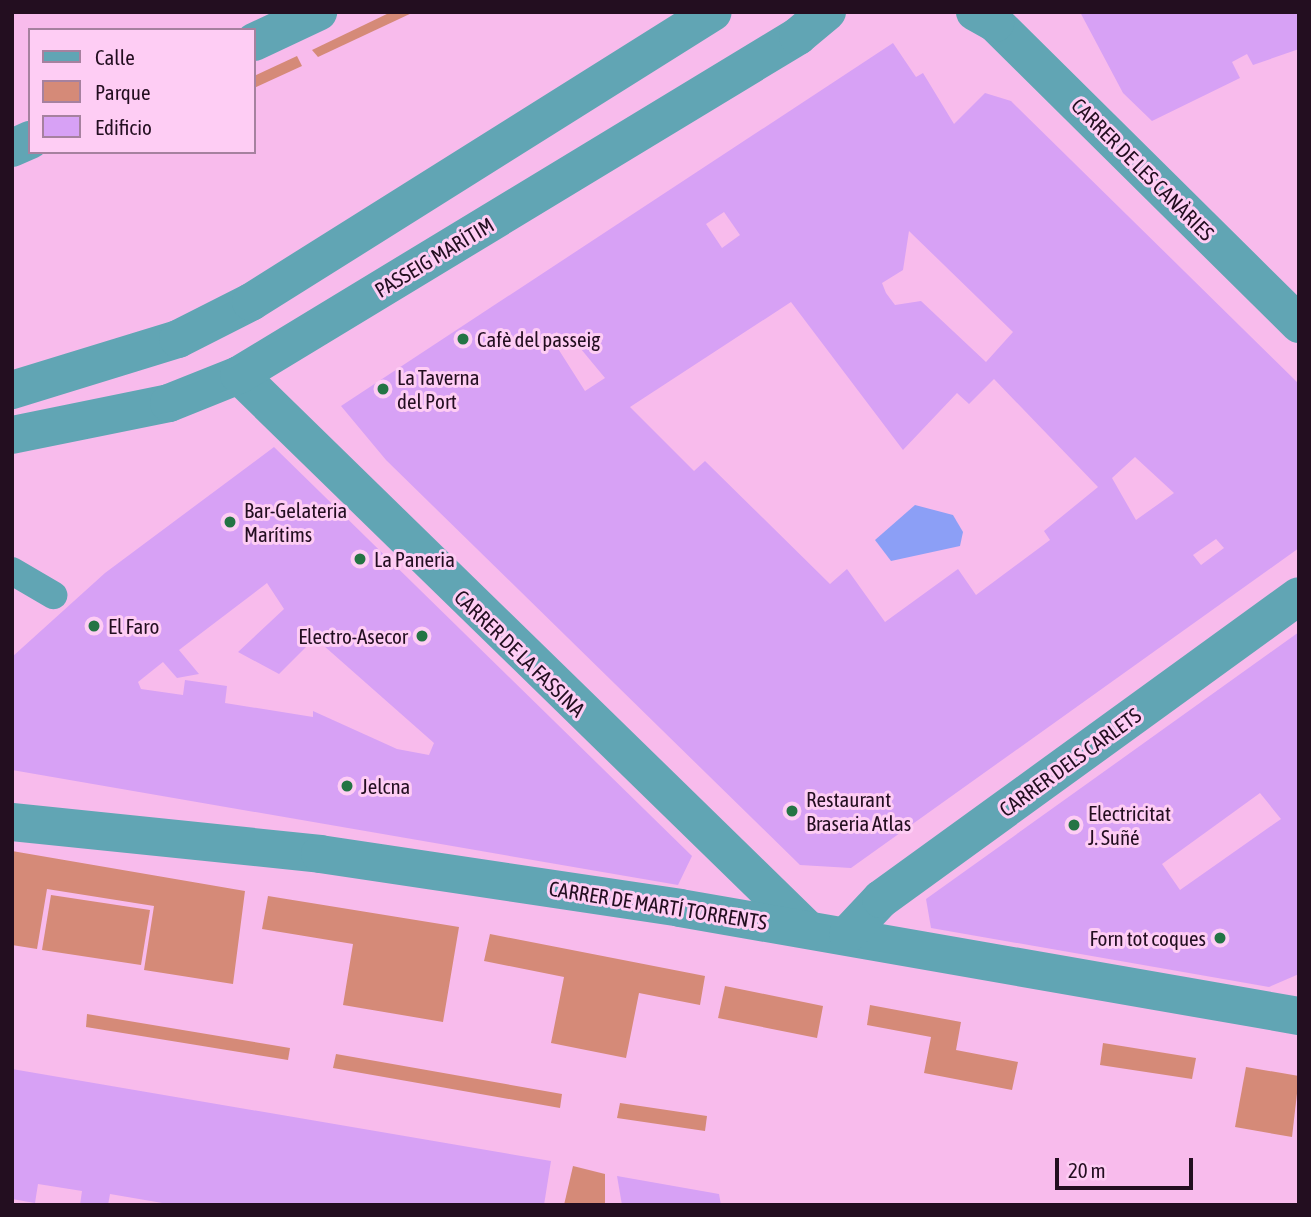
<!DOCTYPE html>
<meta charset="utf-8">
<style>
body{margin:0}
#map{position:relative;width:1311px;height:1217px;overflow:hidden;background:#f8bbec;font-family:"Asap Condensed",sans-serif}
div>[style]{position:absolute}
.green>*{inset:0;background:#d58a78}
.water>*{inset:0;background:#8c9ff6}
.building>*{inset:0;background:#d7a1f5}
.service>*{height:28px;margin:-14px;padding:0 14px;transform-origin:14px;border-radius:14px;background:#61a5b4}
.minor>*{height:38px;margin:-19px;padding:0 19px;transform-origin:19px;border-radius:19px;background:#61a5b4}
.tertiary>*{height:38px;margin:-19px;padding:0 19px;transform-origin:19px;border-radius:19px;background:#61a5b4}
.dots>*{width:19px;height:19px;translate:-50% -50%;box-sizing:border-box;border:4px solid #fecdf4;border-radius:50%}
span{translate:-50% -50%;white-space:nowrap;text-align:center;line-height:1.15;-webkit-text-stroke:6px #fecdf4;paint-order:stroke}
.street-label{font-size:21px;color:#230e20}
.poi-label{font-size:21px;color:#230e20}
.left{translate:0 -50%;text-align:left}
.right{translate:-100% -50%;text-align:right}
.frame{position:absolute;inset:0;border:14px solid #230e20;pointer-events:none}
.legend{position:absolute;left:28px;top:28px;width:228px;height:126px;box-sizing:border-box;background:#fecdf4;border:2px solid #a6819f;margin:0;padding:9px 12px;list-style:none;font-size:21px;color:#230e20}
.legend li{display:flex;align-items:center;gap:14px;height:35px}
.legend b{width:35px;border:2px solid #a6819f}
.scale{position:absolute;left:1055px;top:1158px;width:138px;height:32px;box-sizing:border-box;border:4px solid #230e20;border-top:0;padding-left:9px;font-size:21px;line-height:24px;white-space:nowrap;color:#230e20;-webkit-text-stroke:5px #fecdf4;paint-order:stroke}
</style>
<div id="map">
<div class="green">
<div style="clip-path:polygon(391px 12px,414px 12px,318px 57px,312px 50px)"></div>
<div style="clip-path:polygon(297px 56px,302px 66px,254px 88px,254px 76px)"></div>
<div style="clip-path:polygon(12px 851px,245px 891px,233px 984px,144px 970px,154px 906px,47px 889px,37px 949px,12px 945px)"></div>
<div style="clip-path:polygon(51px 895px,150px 910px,141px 965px,42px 950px)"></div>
<div style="clip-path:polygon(268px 896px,459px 927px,443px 1022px,343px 1005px,353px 944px,262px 929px)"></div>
<div style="clip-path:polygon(490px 934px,705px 976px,700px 1005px,639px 993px,626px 1058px,551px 1043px,564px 977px,484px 961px)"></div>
<div style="clip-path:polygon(725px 986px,823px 1006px,817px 1038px,718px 1018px)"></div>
<div style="clip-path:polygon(870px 1005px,961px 1022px,956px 1050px,1018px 1062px,1012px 1090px,924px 1073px,931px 1037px,867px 1025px)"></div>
<div style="clip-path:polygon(87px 1014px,290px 1048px,288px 1060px,86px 1027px)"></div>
<div style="clip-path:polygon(1103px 1043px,1196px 1058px,1192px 1079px,1100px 1065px)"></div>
<div style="clip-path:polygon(336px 1054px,562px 1094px,560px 1108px,333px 1068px)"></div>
<div style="clip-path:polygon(1246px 1067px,1299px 1076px,1292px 1137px,1235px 1127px)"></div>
<div style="clip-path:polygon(620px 1103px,707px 1116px,705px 1131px,617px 1118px)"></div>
<div style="clip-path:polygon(573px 1166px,605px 1174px,605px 1205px,564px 1205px)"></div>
</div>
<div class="water">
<div style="clip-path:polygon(915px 505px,953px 515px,963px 532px,960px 546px,891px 561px,875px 540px)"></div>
</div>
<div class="building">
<div style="clip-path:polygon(1080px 12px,1299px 12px,1299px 49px,1253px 65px,1247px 54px,1232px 62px,1240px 78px,1152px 121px,1123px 93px)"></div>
<div style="clip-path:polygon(evenodd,893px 43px,916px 77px,923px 73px,954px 124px,985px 93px,1011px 101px,1299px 384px,1299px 548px,851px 868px,800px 865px,386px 460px,341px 406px,893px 43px,724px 212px,740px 235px,722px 248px,706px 224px,724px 212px,893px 43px,909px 231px,1013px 332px,986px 362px,921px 301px,895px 305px,886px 293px,882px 283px,903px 270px,909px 231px,893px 43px,791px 302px,903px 450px,957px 393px,969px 404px,994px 379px,1098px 487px,1044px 531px,1050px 540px,976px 595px,958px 569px,885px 622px,847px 569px,830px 584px,705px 461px,694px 471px,630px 407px,791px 302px,893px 43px,557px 332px,563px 342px,571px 337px,605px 378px,585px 391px,550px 336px,557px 332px,893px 43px,1135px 457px,1174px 493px,1136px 520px,1112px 478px,1135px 457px,893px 43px,1216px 539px,1224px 548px,1201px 565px,1193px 555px,1216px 539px)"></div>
<div style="clip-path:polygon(evenodd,274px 447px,692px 856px,678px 885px,12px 770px,12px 657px,105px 573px,274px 447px,267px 583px,284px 609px,238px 652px,279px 674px,315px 638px,434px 743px,429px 755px,397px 749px,313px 711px,313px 717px,225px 703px,227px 686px,185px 680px,183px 695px,141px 689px,138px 682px,163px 662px,177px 678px,199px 674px,179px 650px,267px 583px)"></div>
<div style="clip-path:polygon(evenodd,1299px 632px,1299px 974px,1269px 987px,931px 928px,926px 899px,1299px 632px,1260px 793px,1281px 819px,1180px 890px,1162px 864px,1260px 793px)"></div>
<div style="clip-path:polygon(12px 1069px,551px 1161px,544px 1205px,174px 1205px,110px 1194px,108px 1205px,80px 1205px,82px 1191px,38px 1184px,35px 1203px,12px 1199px)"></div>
<div style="clip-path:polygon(617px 1176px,719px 1194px,721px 1205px,622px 1205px)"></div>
</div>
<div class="service">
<div style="left:12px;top:571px;width:48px;rotate:30.3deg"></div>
</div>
<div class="minor">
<div style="left:992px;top:12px;width:11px;rotate:75deg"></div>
<div style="left:995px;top:23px;width:428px;rotate:44.7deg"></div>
<div style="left:254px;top:42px;width:71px;rotate:-25.1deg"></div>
<div style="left:12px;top:148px;width:20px;rotate:-24deg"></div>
<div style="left:239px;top:375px;width:791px;rotate:44.28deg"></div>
<div style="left:12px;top:822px;width:310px;rotate:5.9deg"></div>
<div style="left:320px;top:854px;width:364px;rotate:8.5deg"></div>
<div style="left:680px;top:908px;width:628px;rotate:9.9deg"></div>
<div style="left:848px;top:934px;width:48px;rotate:-46.7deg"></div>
<div style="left:881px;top:899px;width:516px;rotate:-35.94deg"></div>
</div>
<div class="tertiary">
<div style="left:975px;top:12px;width:23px;rotate:29deg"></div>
<div style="left:12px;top:390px;width:174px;rotate:-17.1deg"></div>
<div style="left:178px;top:339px;width:82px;rotate:-26.9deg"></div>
<div style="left:251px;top:302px;width:545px;rotate:-32.12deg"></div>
<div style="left:12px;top:435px;width:160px;rotate:-11.5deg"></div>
<div style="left:169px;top:403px;width:75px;rotate:-21.8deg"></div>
<div style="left:239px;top:375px;width:654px;rotate:-31.23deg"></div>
<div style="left:798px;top:36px;width:38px;rotate:-40deg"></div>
</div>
<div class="dots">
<div style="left:463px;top:339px;background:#247444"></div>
<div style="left:383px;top:389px;background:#247444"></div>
<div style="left:230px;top:522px;background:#247444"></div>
<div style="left:360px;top:559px;background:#247444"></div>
<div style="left:94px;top:626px;background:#247444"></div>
<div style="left:422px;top:636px;background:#247444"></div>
<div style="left:347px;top:786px;background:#247444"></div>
<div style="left:792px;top:811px;background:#247444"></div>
<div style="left:1074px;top:825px;background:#247444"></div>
<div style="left:1220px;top:938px;background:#247444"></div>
</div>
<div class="street-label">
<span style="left:1143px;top:169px;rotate:45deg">CARRER DE LES CANÀRIES</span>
<span style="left:434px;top:257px;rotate:-31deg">PASSEIG MARÍTIM</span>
<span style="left:520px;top:653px;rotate:44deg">CARRER DE LA FASSINA</span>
<span style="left:1070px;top:762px;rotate:-36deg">CARRER DELS CARLETS</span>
<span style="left:658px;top:905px;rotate:9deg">CARRER DE MARTÍ TORRENTS</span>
</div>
<div class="poi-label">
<span class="left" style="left:477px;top:339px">Cafè del passeig</span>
<span class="left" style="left:397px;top:389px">La Taverna<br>del Port</span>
<span class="left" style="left:244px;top:522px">Bar-Gelateria<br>Marítims</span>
<span class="left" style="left:374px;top:559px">La Paneria</span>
<span class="left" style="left:108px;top:626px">El Faro</span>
<span class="right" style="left:408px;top:636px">Electro-Asecor</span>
<span class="left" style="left:361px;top:786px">Jelcna</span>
<span class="left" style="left:806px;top:811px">Restaurant<br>Braseria Atlas</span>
<span class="left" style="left:1088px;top:825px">Electricitat<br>J. Suñé</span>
<span class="right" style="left:1206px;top:938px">Forn tot coques</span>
</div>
<div class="frame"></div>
<ul class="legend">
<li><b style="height:9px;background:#61a5b4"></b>Calle</li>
<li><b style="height:19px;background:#d58a78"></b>Parque</li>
<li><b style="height:19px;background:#d7a1f5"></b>Edificio</li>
</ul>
<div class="scale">20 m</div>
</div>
